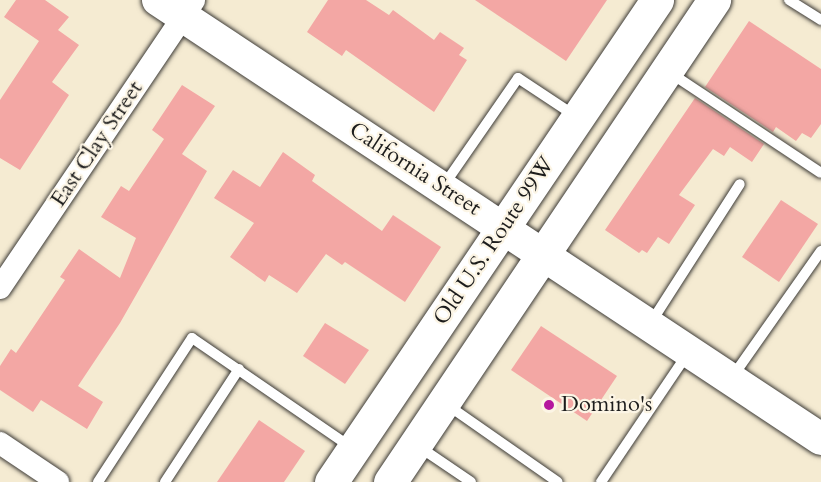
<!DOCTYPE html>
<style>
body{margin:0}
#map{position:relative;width:821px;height:482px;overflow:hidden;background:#f5ebd2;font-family:Cardo,serif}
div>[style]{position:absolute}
.building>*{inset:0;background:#f3a7a4}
.roads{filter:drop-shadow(0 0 2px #3d3b37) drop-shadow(0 0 2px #3d3b37)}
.lane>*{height:10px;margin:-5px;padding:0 5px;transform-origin:5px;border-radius:5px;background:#fff}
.street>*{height:22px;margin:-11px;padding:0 11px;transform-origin:11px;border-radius:11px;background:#fff}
.secondary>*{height:32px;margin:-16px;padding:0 16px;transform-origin:16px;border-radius:16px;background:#fff}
.primary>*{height:33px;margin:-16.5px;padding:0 16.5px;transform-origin:16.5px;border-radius:16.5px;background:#fff}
.dots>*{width:16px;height:16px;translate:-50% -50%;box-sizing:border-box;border:3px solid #fcf5e5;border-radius:50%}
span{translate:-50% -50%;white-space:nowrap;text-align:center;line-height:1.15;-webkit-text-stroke:4.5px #fcf5e5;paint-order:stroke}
.street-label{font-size:22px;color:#1c1c1c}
.poi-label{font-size:22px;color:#1c1c1c}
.left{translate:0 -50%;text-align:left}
</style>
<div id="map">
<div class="building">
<div style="clip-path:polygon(16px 0,45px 0,69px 17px,58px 30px,79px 45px,52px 82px,69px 95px,20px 170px,0 158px,0 100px,39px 41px,4px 17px)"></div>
<div style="clip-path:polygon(328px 0,366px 0,389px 15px,393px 10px,434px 40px,440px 32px,464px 48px,459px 55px,467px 60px,434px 112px,346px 50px,342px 56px,307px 32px)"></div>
<div style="clip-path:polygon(475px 0,607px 0,566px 61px)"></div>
<div style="clip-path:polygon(749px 21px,821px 69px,821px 124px,811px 138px,802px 133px,796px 141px,776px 127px,773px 132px,705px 87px)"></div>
<div style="clip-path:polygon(182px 85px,215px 106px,182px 154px,207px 171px,120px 323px,78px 386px,103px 402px,87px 429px,41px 400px,33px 412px,0 390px,0 366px,11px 349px,16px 353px,65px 280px,60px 277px,79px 249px,120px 278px,136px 238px,101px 217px,121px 186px,129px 191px,164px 139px,152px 130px)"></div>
<div style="clip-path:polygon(695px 98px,764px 144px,752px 162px,730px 147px,724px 156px,713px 149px,679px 195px,695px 205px,669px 244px,658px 237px,647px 253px,642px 250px,639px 253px,605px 230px)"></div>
<div style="clip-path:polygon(283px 152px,315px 175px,312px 181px,382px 231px,393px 215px,441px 247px,405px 302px,345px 262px,342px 265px,326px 254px,297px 293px,269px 275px,265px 282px,230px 257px,254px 223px,214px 198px,233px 170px,260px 187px)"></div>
<div style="clip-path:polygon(781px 200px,818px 224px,779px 282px,742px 257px)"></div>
<div style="clip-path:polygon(325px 323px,369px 350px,345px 384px,303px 356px)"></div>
<div style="clip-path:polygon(541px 326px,617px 376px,587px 421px,511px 370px)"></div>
<div style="clip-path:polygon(259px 420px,305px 451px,284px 482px,217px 482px)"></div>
</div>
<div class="roads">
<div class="lane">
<div style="left:789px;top:0;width:38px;rotate:32deg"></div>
<div style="left:669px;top:72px;width:182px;rotate:33.6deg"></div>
<div style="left:444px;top:185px;width:130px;rotate:-55.3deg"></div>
<div style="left:518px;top:78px;width:67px;rotate:33.5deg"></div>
<div style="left:650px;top:324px;width:166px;rotate:-57.3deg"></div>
<div style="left:733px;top:376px;width:153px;rotate:-54.9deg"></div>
<div style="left:446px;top:404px;width:136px;rotate:34.9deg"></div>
<div style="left:418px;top:446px;width:64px;rotate:34.2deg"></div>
<div style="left:98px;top:482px;width:172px;rotate:-56.9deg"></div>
<div style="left:192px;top:338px;width:194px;rotate:34.5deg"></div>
<div style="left:165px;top:482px;width:135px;rotate:-56.8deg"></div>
<div style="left:601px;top:482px;width:156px;rotate:-56deg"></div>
</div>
<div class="street">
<div style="left:0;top:288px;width:347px;rotate:-56deg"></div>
<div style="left:0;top:443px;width:70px;rotate:33.9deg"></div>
</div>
<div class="secondary">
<div style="left:158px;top:0;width:795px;rotate:33.51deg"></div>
</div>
<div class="primary">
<div style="left:331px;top:482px;width:582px;rotate:-55.93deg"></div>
<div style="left:390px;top:482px;width:581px;rotate:-56.09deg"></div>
</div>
</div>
<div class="dots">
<div style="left:549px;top:405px;background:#b5179e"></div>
</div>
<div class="street-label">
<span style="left:97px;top:144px;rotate:-56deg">East Clay Street</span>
<span style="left:415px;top:169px;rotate:33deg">California Street</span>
<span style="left:494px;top:241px;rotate:-56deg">Old U.S. Route 99W</span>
</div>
<div class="poi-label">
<span class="left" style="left:561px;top:405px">Domino's</span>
</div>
</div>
